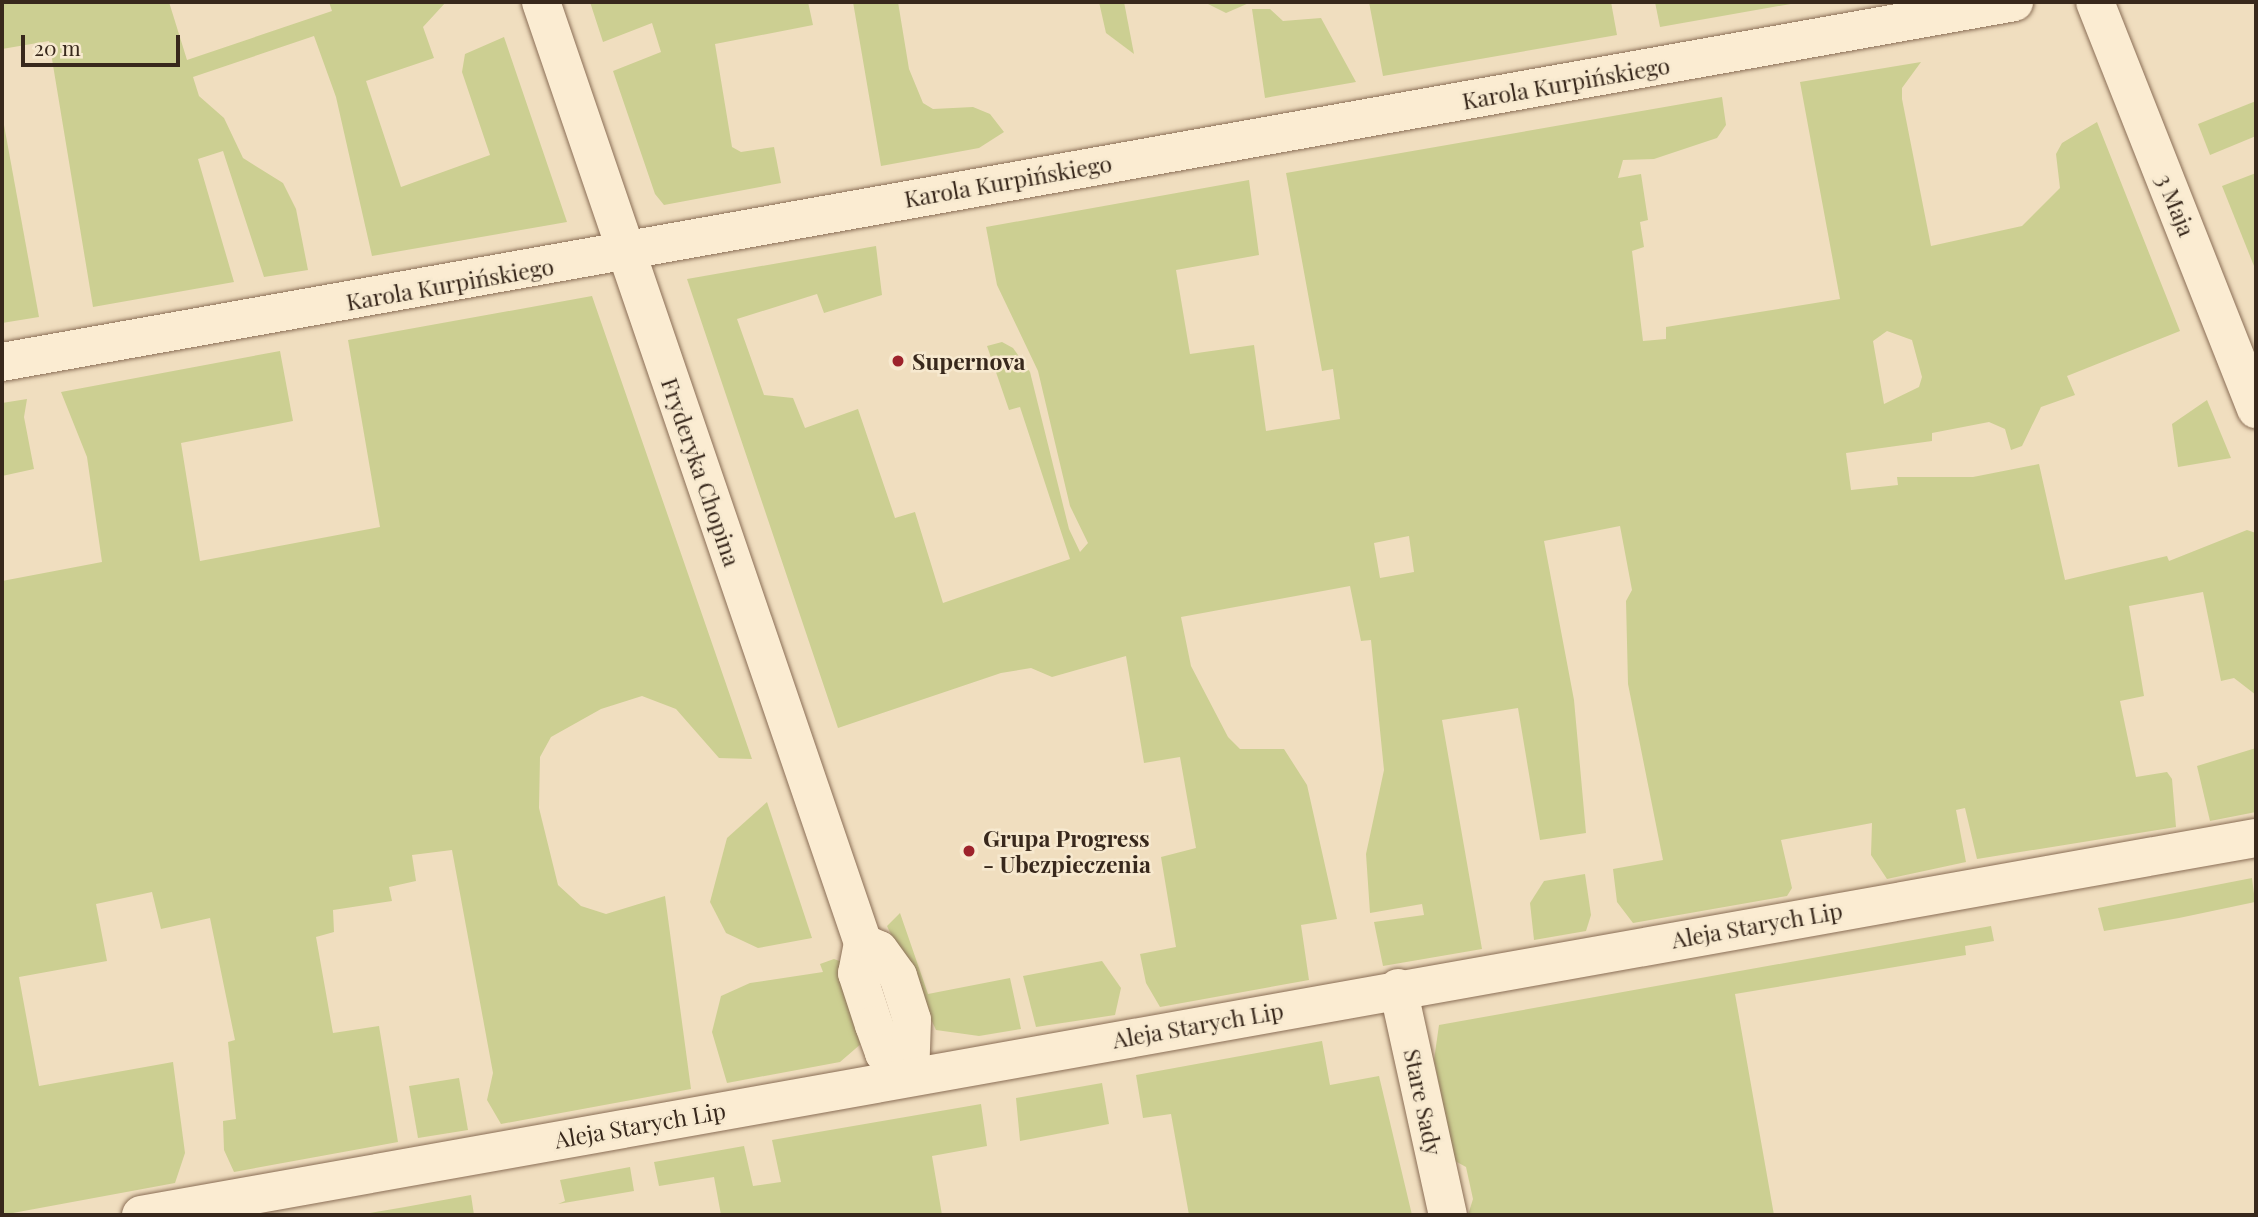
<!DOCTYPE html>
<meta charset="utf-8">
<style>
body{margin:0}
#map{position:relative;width:2258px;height:1217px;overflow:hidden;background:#f0debf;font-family:"Playfair Display",serif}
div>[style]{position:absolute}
.green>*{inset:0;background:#cccf92}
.roads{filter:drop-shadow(0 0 2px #8a6e56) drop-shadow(0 0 2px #8a6e56)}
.street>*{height:38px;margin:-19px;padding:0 19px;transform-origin:19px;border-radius:19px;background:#fbecd2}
.dots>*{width:19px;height:19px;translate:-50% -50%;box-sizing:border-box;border:4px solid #f7e9cf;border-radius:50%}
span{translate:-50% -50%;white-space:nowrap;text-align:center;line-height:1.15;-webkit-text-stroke:5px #f7e9cf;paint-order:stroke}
.street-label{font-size:23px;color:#38281c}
.poi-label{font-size:23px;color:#38281c;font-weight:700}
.left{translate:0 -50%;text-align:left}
.frame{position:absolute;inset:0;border:4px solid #38281c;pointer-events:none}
.scale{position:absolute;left:21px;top:35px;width:159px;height:32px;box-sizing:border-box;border:4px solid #38281c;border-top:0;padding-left:9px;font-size:21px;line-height:24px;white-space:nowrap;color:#38281c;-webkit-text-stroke:5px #f7e9cf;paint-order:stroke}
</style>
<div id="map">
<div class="green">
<div style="clip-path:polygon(2px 2px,169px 2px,187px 60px,332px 11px,329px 2px,446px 2px,423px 27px,434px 58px,366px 81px,401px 187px,490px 155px,462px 72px,465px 54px,504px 37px,567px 222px,372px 256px,336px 97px,314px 36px,193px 77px,199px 96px,224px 118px,243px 158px,283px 183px,296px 209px,308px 270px,264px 277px,223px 151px,198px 159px,234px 282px,93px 307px,49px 41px,2px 49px)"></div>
<div style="clip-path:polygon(590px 2px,808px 2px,813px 25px,715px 44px,732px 147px,741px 152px,774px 147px,781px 183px,664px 205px,655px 194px,613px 71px,661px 52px,652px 23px,603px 42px)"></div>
<div style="clip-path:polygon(853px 2px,898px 2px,909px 69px,923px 103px,933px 109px,973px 107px,990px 114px,1004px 132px,979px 148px,881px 166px)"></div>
<div style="clip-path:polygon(1099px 2px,1124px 2px,1134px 54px,1106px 33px)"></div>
<div style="clip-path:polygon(1204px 2px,1249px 2px,1249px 3px,1226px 13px)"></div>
<div style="clip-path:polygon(1369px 2px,1611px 2px,1617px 35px,1383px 76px)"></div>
<div style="clip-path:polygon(1655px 2px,1802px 2px,1660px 27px)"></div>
<div style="clip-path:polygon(1252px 9px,1270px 9px,1283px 21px,1321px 18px,1356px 82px,1265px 98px)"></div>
<div style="clip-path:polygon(evenodd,1921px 62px,1902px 88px,1902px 99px,1931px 246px,2022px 226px,2060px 188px,2056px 154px,2062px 143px,2097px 122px,2180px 331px,2067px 376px,2075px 395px,2041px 407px,2022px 446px,2011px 450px,2005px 429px,1989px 422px,1932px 433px,1932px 441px,1846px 453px,1851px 490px,1898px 485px,1897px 477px,1973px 477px,2039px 464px,2065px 580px,2167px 556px,2169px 561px,2247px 530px,2256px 533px,2256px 695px,2234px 678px,2221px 681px,2203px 592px,2129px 606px,2144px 696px,2120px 701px,2136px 777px,2167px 772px,2172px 779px,2176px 827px,1977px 859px,1965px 808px,1956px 810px,1966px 862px,1887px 879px,1871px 855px,1872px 823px,1781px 840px,1792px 888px,1787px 896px,1633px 923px,1617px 902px,1613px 869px,1663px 860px,1628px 684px,1626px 601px,1632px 590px,1620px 526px,1544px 541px,1574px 700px,1586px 833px,1540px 840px,1518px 708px,1442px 720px,1482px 949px,1383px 966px,1374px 922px,1424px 915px,1422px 904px,1370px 913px,1366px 854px,1384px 770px,1371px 640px,1361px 641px,1350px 586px,1181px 617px,1191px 666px,1228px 737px,1240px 749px,1284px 749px,1307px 785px,1337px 919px,1301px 925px,1309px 980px,1160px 1007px,1146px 983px,1140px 954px,1176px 947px,1161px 857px,1196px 848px,1180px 757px,1144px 763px,1126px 656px,1052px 677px,1031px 668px,1001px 673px,838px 728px,687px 279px,876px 246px,882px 295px,824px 313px,817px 294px,737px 319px,764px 395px,793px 398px,805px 428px,858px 409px,895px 518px,915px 512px,943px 603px,1070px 559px,1020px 407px,1009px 410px,987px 346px,1002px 342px,1013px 348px,1030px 372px,1069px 529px,1080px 552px,1088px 543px,1070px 506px,1038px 371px,997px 285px,986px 227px,1249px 180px,1259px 255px,1176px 270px,1190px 354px,1254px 345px,1266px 431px,1340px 419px,1333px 369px,1322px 371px,1286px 173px,1722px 97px,1726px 125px,1717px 138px,1654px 159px,1623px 160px,1618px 178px,1641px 174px,1648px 220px,1640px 222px,1644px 247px,1632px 251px,1643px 341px,1666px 339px,1666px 327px,1840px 299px,1800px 82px,1921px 62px,1887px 331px,1912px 340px,1922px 377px,1919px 387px,1884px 404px,1873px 341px,1887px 331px,1921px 62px,1409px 536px,1414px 572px,1380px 578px,1374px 543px,1409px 536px)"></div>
<div style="clip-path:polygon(2256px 101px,2256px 136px,2210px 155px,2198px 124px)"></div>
<div style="clip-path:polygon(2px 114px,39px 317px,2px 323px)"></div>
<div style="clip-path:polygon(2256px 173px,2256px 271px,2222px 186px)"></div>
<div style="clip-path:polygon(592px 296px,752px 759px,719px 758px,676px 709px,642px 696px,601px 709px,551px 737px,540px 757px,539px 808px,558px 885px,581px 906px,606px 914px,665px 896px,691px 1089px,501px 1124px,487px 1100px,493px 1073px,452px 850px,412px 855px,416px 881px,389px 887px,392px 901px,333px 910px,334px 932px,316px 937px,333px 1033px,379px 1026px,398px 1142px,234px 1172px,224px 1150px,223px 1121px,236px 1119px,228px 1042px,235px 1040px,210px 918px,161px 929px,152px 892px,96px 904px,107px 961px,19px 977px,39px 1086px,173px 1062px,185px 1153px,175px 1183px,2px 1215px,2px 581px,102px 562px,87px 457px,61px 392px,280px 351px,293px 421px,181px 443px,200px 561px,380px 527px,348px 340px)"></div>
<div style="clip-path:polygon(27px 399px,24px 417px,34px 469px,2px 476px,2px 403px)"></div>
<div style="clip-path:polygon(2207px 400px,2231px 458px,2178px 467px,2172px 424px)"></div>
<div style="clip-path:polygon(2256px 748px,2256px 812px,2210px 821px,2197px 766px)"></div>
<div style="clip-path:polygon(767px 802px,812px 938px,758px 948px,726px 933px,710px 902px,727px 838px)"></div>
<div style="clip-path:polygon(1585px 874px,1591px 915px,1586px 931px,1534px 940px,1530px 903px,1544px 881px)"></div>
<div style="clip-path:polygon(2252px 878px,2255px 902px,2179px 918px,2104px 931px,2098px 908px)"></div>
<div style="clip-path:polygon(900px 913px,928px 994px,1010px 978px,1021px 1029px,979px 1036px,936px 1030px,887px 926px)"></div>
<div style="clip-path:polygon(1991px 926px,1994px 941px,1965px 946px,1966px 955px,1735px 994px,1774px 1215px,1468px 1215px,1473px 1199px,1466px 1167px,1455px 1161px,1434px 1060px,1439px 1025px)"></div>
<div style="clip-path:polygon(834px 959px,842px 962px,862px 1043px,840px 1062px,727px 1083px,712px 1032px,721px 996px,750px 983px,823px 972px,820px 964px)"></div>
<div style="clip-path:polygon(1102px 961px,1121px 988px,1115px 1015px,1036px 1027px,1023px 976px)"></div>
<div style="clip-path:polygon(1322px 1041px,1330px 1085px,1379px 1076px,1412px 1215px,1189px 1215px,1171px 1114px,1143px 1118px,1136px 1075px)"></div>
<div style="clip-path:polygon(459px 1078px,468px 1130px,418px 1138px,409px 1086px)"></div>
<div style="clip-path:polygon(1102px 1083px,1109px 1124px,1020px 1141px,1016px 1098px)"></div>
<div style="clip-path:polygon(981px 1104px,987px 1146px,932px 1156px,942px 1215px,721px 1215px,714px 1177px,659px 1186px,654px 1162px,744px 1146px,753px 1186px,781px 1182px,772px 1140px)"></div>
<div style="clip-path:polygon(630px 1167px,634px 1191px,558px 1204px,565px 1201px,560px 1180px)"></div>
<div style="clip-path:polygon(471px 1195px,474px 1215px,358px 1215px,405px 1207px)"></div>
</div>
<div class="roads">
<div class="street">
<div style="left:541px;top:2px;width:995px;rotate:71.11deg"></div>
<div style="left:863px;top:943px;width:31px;rotate:101deg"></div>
<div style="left:857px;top:973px;width:55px;rotate:71.9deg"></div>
<div style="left:874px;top:1025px;width:30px;rotate:70deg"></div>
<div style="left:884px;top:1053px;width:35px;rotate:43deg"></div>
<div style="left:2095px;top:2px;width:438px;rotate:68.4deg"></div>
<div style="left:2px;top:362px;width:2044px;rotate:-10.14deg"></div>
<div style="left:863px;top:943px;width:17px;rotate:24deg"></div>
<div style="left:879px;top:950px;width:32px;rotate:54deg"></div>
<div style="left:898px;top:976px;width:46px;rotate:72.3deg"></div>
<div style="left:912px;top:1020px;width:57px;rotate:92deg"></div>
<div style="left:1398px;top:988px;width:232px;rotate:77.6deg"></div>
<div style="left:141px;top:1215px;width:2148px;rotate:-10.11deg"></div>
</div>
</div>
<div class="dots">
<div style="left:898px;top:361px;background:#9d222b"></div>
<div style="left:969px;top:851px;background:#9d222b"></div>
</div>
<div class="street-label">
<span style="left:1566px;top:83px;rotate:-10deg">Karola Kurpińskiego</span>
<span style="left:1008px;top:181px;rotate:-10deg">Karola Kurpińskiego</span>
<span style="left:2176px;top:205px;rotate:68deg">3 Maja</span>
<span style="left:450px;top:284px;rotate:-10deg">Karola Kurpińskiego</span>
<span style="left:701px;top:472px;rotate:71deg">Fryderyka Chopina</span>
<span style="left:1757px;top:925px;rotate:-10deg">Aleja Starych Lip</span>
<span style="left:1198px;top:1025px;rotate:-10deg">Aleja Starych Lip</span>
<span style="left:1423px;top:1102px;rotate:78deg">Stare Sady</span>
<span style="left:640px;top:1125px;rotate:-10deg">Aleja Starych Lip</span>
</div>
<div class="poi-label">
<span class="left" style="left:912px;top:361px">Supernova</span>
<span class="left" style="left:983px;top:851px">Grupa Progress<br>- Ubezpieczenia</span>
</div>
<div class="frame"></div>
<div class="scale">20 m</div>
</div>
